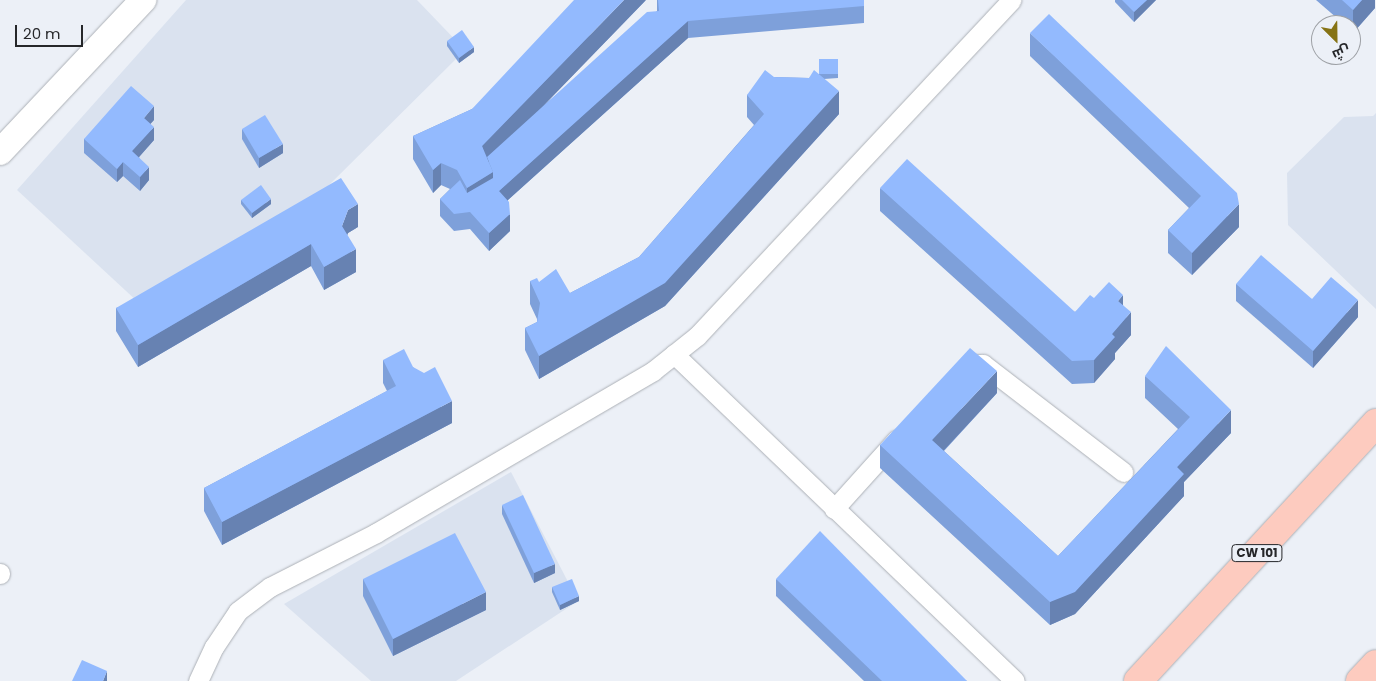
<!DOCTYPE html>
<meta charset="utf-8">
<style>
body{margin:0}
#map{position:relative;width:1376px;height:681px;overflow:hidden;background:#ecf0f7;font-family:Poppins,Cairo,sans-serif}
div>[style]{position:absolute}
.built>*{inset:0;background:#dae2ef}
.roads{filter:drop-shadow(0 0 1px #acb0b6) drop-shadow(0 0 1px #acb0b6)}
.street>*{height:19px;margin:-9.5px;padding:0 9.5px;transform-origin:9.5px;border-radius:9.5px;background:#fff}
.secondary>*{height:26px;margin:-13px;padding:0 13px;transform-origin:13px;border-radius:13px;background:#fff}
.primary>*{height:28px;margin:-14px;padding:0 14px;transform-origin:14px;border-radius:14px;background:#fdcbbf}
.wall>*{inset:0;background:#7ea0da}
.shaded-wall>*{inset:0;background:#6782b2}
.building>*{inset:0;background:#93bafe}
span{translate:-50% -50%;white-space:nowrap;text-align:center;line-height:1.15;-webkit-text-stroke:4px #ecf0f7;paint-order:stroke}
.shield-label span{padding:1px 4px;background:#ecf0f7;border:1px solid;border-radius:4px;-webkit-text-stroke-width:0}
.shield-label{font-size:12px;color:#26272a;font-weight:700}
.north{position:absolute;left:1311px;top:15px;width:50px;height:50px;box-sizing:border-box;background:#ecf0f7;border:1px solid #9da0a5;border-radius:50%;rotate:157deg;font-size:14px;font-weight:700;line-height:20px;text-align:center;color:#26272a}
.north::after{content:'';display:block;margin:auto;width:18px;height:22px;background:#867315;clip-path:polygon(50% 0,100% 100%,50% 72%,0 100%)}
.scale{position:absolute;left:15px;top:25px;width:68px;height:22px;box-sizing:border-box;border:2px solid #26272a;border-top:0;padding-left:6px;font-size:15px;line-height:18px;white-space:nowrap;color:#26272a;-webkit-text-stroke:4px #ecf0f7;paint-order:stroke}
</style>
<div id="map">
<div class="built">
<div style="clip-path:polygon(186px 0,417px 0,465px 50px,318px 196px,139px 303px,17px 190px)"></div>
<div style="clip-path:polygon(1376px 113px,1376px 309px,1288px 225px,1287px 173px,1344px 117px,1373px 116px)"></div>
<div style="clip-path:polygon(511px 472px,578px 601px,456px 681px,371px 681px,284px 604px)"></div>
</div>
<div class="roads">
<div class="street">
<div style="left:674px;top:354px;width:472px;rotate:43.8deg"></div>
<div style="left:975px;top:364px;width:8px"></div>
<div style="left:983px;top:364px;width:177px;rotate:37.6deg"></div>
<div style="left:834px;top:509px;width:94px;rotate:-48deg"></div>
<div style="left:0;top:573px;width:1px;rotate:90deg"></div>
<div style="left:198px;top:681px;width:38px;rotate:-65deg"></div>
<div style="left:214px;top:647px;width:43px;rotate:-56.3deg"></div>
<div style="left:238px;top:611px;width:40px;rotate:-37deg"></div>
<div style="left:270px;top:587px;width:119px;rotate:-27deg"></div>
<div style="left:376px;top:533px;width:321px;rotate:-30.3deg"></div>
<div style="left:653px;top:371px;width:56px;rotate:-38.5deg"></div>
<div style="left:697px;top:336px;width:460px;rotate:-46.9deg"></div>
</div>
<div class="secondary">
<div style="left:0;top:152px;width:209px;rotate:-46.7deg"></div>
</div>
<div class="primary">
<div style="left:1138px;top:681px;width:351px;rotate:-47.3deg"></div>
<div style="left:1360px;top:681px;width:23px;rotate:-47deg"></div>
</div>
</div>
<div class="wall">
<div style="clip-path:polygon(646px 0,544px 105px,657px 11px,657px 0,864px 6px,864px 23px,688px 38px,508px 200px,510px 231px,489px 251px,470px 229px,454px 231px,440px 216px,440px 199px,450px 189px,441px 185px,433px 193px,413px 159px,413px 136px,472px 109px)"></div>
<div style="clip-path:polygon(1115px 0,1156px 0,1134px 22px,1115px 2px)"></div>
<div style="clip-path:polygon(1316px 0,1375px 0,1375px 8px,1353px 33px,1351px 31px,1351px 25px,1345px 25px)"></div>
<div style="clip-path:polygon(1030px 33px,1239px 227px,1192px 275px,1168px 253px,1168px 230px,1189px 208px,1030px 56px)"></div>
<div style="clip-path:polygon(447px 41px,474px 52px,459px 63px,447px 46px)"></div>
<div style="clip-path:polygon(819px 59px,838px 59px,838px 78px,824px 79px,839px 114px,665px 306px,539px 379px,525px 350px,525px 328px,537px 322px,537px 319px,530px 304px,530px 281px,539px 282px,570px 293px,639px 257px,754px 125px,747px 117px,747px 95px,774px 77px,809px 78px,819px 74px)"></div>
<div style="clip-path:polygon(154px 120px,150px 124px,154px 140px,139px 157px,149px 180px,140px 191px,123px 176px,117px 182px,84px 153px,84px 139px)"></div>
<div style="clip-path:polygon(242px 129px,283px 153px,259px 168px,242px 139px)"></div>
<div style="clip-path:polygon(880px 188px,1075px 312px,1094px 298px,1123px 305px,1131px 335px,1115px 353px,1115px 359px,1094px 383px,1072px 384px,880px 211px)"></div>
<div style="clip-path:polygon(241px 200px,271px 204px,252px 218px,241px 204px)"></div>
<div style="clip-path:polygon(358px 227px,348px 233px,347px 235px,356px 272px,324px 290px,311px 266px,138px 367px,116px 331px,116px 308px)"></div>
<div style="clip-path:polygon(1236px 284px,1312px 299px,1358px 317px,1313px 368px,1236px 301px)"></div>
<div style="clip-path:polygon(383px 360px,413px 367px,452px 423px,222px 545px,204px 511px,204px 488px,387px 391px,383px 383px)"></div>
<div style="clip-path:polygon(1145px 376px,1231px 433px,1184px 482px,1184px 496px,1075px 614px,1050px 625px,880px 468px,880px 445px,997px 393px,944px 451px,1058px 556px,1178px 429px,1145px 398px)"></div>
<div style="clip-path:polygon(502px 505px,555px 573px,534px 583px,502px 514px)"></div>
<div style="clip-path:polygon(363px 579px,486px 610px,393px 656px,363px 596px)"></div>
<div style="clip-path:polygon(776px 579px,967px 681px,864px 681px,776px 596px)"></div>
<div style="clip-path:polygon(552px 587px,579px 601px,560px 610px,552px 592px)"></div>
</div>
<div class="shaded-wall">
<div style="clip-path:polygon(624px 0,646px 0,487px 164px,482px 146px)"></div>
<div style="clip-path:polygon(1147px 0,1156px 0,1134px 22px,1134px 12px)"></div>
<div style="clip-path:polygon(1362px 0,1375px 0,1375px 8px,1353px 33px,1353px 10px)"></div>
<div style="clip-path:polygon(688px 21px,688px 38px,499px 208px,499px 191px)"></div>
<div style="clip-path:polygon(474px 47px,474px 52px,459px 63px,459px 58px)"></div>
<div style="clip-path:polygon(839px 91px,839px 114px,665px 306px,539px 379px,539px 356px)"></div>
<div style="clip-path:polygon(154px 106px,154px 120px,144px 131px,144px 118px)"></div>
<div style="clip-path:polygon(154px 127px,154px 140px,132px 165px,132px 151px)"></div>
<div style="clip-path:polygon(283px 144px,283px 153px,259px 168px,259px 158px)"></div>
<div style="clip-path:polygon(123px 162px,123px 176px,117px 182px,117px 169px)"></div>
<div style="clip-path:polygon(441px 163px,441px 185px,433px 193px,433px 170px)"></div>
<div style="clip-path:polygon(149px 167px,149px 180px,140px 191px,140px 177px)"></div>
<div style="clip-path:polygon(493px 172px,493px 195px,467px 210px,467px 188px)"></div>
<div style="clip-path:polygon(271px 199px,271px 204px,252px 218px,252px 213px)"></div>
<div style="clip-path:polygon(358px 204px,358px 227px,348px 233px,342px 248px,342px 226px,348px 210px)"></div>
<div style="clip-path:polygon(1239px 204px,1239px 227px,1192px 275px,1192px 253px)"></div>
<div style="clip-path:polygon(510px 214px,510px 231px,489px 251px,489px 233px)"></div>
<div style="clip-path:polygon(311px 244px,311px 266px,138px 367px,138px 345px)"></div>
<div style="clip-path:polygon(356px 249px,356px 272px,324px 290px,324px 267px)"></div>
<div style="clip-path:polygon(1123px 295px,1123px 318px,1118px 301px)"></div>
<div style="clip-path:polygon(1358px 300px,1358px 317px,1313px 368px,1313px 351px)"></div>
<div style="clip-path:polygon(1131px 312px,1131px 335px,1115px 353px,1115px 359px,1094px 383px,1094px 360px,1112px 334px)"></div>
<div style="clip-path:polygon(997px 371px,997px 393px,932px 463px,932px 440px)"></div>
<div style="clip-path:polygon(452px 401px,452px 423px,222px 545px,222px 522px)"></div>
<div style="clip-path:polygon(1231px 410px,1231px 433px,1184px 482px,1184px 496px,1075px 614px,1050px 625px,1050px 602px)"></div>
<div style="clip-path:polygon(555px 564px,555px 573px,534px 583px,534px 573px)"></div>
<div style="clip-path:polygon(486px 592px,486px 610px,393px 656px,393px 639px)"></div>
<div style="clip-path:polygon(579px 596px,579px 601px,560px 610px,560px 605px)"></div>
<div style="clip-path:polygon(107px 671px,107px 681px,103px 681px)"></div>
</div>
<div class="building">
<div style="clip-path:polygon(574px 0,624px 0,482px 146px,493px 172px,467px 188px,457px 170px,441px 163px,433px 170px,413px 136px,472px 109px)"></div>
<div style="clip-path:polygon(658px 0,864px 0,864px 6px,688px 21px,499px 191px,509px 202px,510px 214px,489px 233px,470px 212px,454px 214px,440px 199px,460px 180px,467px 193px,493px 178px,493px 172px,487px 157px,647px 12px,659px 11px)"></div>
<div style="clip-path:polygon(1122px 0,1147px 0,1134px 12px)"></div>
<div style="clip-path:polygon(1342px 0,1362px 0,1353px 10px)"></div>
<div style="clip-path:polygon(1049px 14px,1237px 193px,1239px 204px,1192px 253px,1168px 230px,1201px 196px,1030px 33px)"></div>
<div style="clip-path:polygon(462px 30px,474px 47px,459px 58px,447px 41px)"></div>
<div style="clip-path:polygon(819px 59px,838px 59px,838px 74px,819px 74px)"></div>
<div style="clip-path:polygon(765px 70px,774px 77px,809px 78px,814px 70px,839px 91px,665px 283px,539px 356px,525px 328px,537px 322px,540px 303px,530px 281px,537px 278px,539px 282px,556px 269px,570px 293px,639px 257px,764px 114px,747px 95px)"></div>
<div style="clip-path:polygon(131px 86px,154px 106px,144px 118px,154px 127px,132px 151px,149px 167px,140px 177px,123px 162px,117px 169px,84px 139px)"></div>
<div style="clip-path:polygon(265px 115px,283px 144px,259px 158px,242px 129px)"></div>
<div style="clip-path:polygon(907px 159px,1075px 312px,1090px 295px,1094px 298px,1109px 282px,1123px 295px,1118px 301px,1131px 312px,1112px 334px,1115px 337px,1094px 360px,1072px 361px,880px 188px)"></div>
<div style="clip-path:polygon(341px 178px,358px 204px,348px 210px,342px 226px,356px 249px,324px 267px,311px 244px,138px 345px,116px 308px)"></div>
<div style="clip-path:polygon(261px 185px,271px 199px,252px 213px,241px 200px)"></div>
<div style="clip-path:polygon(1261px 255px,1312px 299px,1331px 277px,1358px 300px,1313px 351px,1236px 284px)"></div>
<div style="clip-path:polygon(1166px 346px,1231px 410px,1177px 467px,1184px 474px,1075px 592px,1050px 602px,880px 445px,970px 348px,997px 371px,932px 440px,1058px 556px,1190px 417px,1145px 376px)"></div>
<div style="clip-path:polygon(404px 349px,413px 367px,424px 373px,435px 367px,452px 401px,222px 522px,204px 488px,396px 386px,383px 360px)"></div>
<div style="clip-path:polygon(523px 495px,555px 564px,534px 573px,502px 505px)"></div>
<div style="clip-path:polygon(820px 531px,967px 681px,882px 681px,776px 579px)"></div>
<div style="clip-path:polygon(455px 533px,486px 592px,393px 639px,363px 579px)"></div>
<div style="clip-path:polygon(572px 579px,579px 596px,560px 605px,552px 587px)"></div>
<div style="clip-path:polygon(82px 660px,107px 671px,103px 681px,72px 681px)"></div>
</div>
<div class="shield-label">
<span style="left:1257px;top:553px">CW 101</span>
</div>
<div class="north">ش</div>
<div class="scale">20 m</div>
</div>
